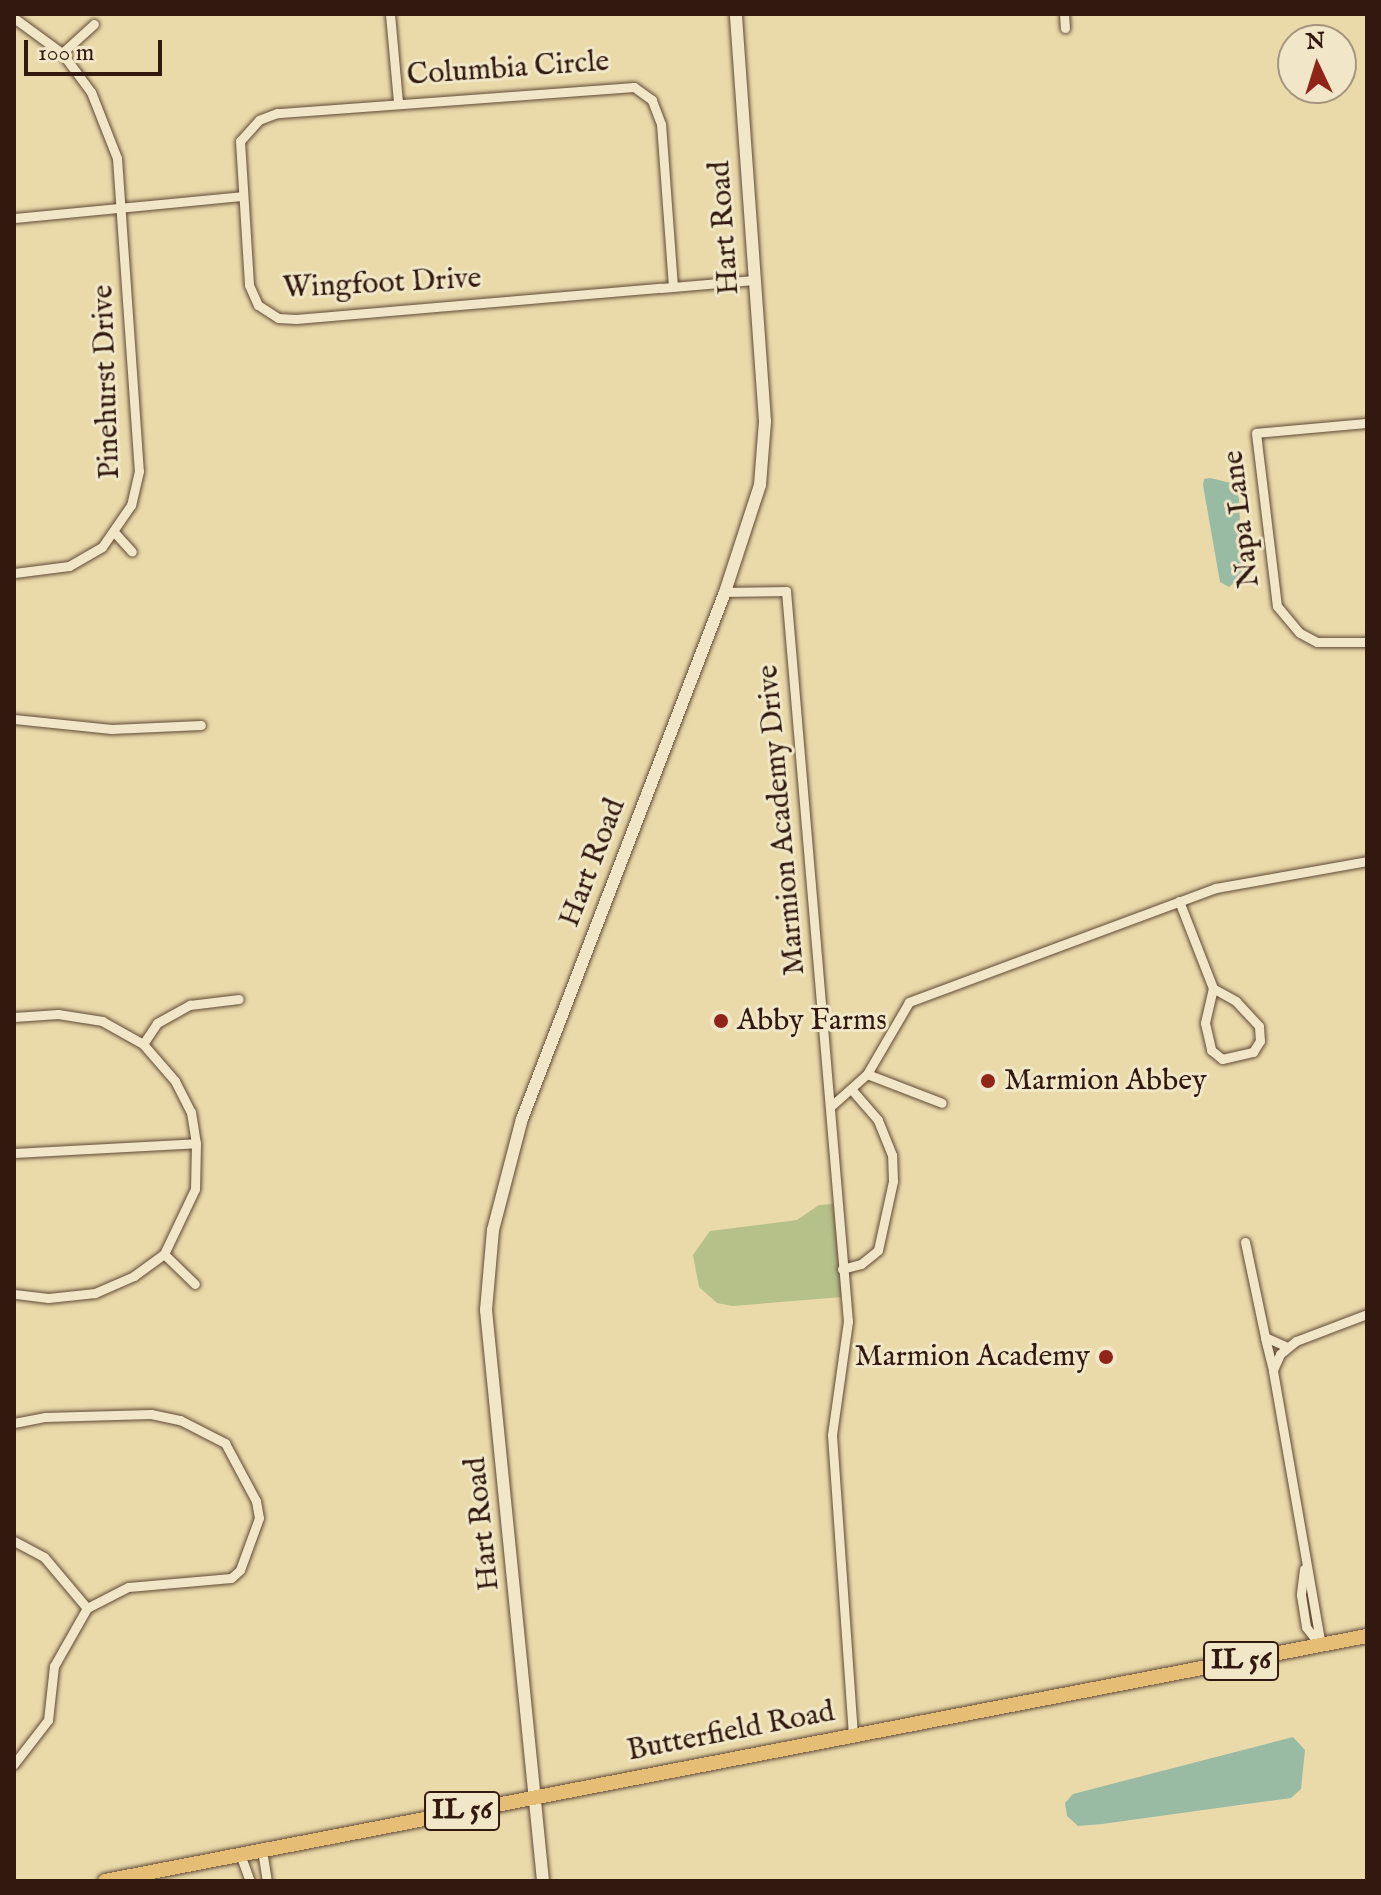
<!DOCTYPE html>
<style>
body{margin:0}
#map{position:relative;width:1381px;height:1895px;overflow:hidden;background:#eadaaa;font-family:"IM FELL English",serif}
div>[style]{position:absolute}
.green>*{inset:0;background:#b6c089}
.water>*{inset:0;background:#99bba4}
.roads{filter:drop-shadow(0 0 2px #604936) drop-shadow(0 0 2px #604936)}
.street>*{height:9px;margin:-4.5px;padding:0 4.5px;transform-origin:4.5px;border-radius:4.5px;background:#f1e7c8}
.secondary>*{height:12px;margin:-6px;padding:0 6px;transform-origin:6px;border-radius:6px;background:#f1e7c8}
.primary>*{height:14px;margin:-7px;padding:0 7px;transform-origin:7px;border-radius:7px;background:#e5bd75}
.dots>*{width:22px;height:22px;translate:-50% -50%;box-sizing:border-box;border:4px solid #f1e7c8;border-radius:50%}
span{translate:-50% -50%;white-space:nowrap;text-align:center;line-height:1.15;-webkit-text-stroke:6px #f1e7c8;paint-order:stroke}
.shield-label span{padding:2px 6px;background:#f1e7c8;border:2px solid;border-radius:6px;-webkit-text-stroke-width:0}
.shield-label{font-size:28px;color:#32190f;font-weight:700}
.street-label{font-size:30px;color:#32190f}
.poi-label{font-size:30px;color:#32190f}
.left{translate:0 -50%;text-align:left}
.right{translate:-100% -50%;text-align:right}
.frame{position:absolute;inset:0;border:16px solid #32190f;pointer-events:none}
.north{position:absolute;left:1277px;top:24px;width:80px;height:80px;box-sizing:border-box;background:#f1e7c8;border:2px solid #a5957e;border-radius:50%;rotate:356deg;font-size:22px;font-weight:700;line-height:32px;text-align:center;color:#32190f}
.north::after{content:'';display:block;margin:auto;width:28px;height:36px;background:#8f2418;clip-path:polygon(50% 0,100% 100%,50% 72%,0 100%)}
.scale{position:absolute;left:24px;top:40px;width:138px;height:36px;box-sizing:border-box;border:4px solid #32190f;border-top:0;padding-left:10px;font-size:24px;line-height:28px;white-space:nowrap;color:#32190f;-webkit-text-stroke:6px #f1e7c8;paint-order:stroke}
</style>
<div id="map">
<div class="green">
<div style="clip-path:polygon(833px 1204px,842px 1297px,732px 1306px,717px 1303px,699px 1287px,693px 1255px,710px 1231px,797px 1220px,819px 1205px)"></div>
</div>
<div class="water">
<div style="clip-path:polygon(1210px 478px,1235px 484px,1239px 499px,1242px 576px,1229px 587px,1220px 582px,1203px 485px,1204px 479px)"></div>
<div style="clip-path:polygon(1293px 1737px,1305px 1750px,1301px 1789px,1291px 1798px,1102px 1824px,1078px 1826px,1067px 1816px,1065px 1803px,1073px 1794px)"></div>
</div>
<div class="roads">
<div class="street">
<div style="left:390px;top:14px;width:88px;rotate:84.8deg"></div>
<div style="left:1064px;top:14px;width:14px;rotate:86deg"></div>
<div style="left:14px;top:18px;width:59px;rotate:36.1deg"></div>
<div style="left:62px;top:53px;width:49px;rotate:53.4deg"></div>
<div style="left:91px;top:92px;width:71px;rotate:68.5deg"></div>
<div style="left:117px;top:158px;width:314px;rotate:86deg"></div>
<div style="left:139px;top:471px;width:35px;rotate:103deg"></div>
<div style="left:131px;top:505px;width:51px;rotate:124.6deg"></div>
<div style="left:102px;top:547px;width:38px;rotate:150deg"></div>
<div style="left:69px;top:566px;width:55px;rotate:172.7deg"></div>
<div style="left:62px;top:53px;width:43px;rotate:-42.2deg"></div>
<div style="left:14px;top:218px;width:229px;rotate:-5.5deg"></div>
<div style="left:673px;top:287px;width:163px;rotate:-94.2deg"></div>
<div style="left:661px;top:124px;width:26px;rotate:-111deg"></div>
<div style="left:652px;top:100px;width:22px;rotate:-144deg"></div>
<div style="left:634px;top:87px;width:358px;rotate:175.8deg"></div>
<div style="left:277px;top:113px;width:19px;rotate:159deg"></div>
<div style="left:259px;top:120px;width:28px;rotate:132deg"></div>
<div style="left:240px;top:141px;width:144px;rotate:86.4deg"></div>
<div style="left:249px;top:285px;width:22px;rotate:66deg"></div>
<div style="left:258px;top:305px;width:24px;rotate:33deg"></div>
<div style="left:278px;top:318px;width:18px;rotate:3deg"></div>
<div style="left:296px;top:319px;width:366px;rotate:-4.9deg"></div>
<div style="left:661px;top:288px;width:93px;rotate:-4.9deg"></div>
<div style="left:1367px;top:423px;width:111px;rotate:174.9deg"></div>
<div style="left:1256px;top:433px;width:174px;rotate:83.1deg"></div>
<div style="left:1277px;top:606px;width:35px;rotate:50deg"></div>
<div style="left:1300px;top:633px;width:19px;rotate:28deg"></div>
<div style="left:1317px;top:642px;width:50px"></div>
<div style="left:115px;top:533px;width:25px;rotate:48deg"></div>
<div style="left:725px;top:592px;width:61px;rotate:-0.9deg"></div>
<div style="left:786px;top:591px;width:733px;rotate:85.15deg"></div>
<div style="left:848px;top:1321px;width:115px;rotate:98deg"></div>
<div style="left:832px;top:1435px;width:301px;rotate:86deg"></div>
<div style="left:14px;top:719px;width:98px;rotate:5.9deg"></div>
<div style="left:111px;top:729px;width:90px;rotate:-2.5deg"></div>
<div style="left:1179px;top:901px;width:93px;rotate:68.7deg"></div>
<div style="left:1213px;top:988px;width:36px;rotate:103deg"></div>
<div style="left:1205px;top:1023px;width:28px;rotate:77deg"></div>
<div style="left:1211px;top:1050px;width:14px;rotate:39deg"></div>
<div style="left:1222px;top:1059px;width:32px;rotate:-13deg"></div>
<div style="left:1253px;top:1052px;width:13px;rotate:-58deg"></div>
<div style="left:1260px;top:1041px;width:15px;rotate:-94deg"></div>
<div style="left:1259px;top:1026px;width:34px;rotate:-133deg"></div>
<div style="left:1236px;top:1001px;width:26px;rotate:-151deg"></div>
<div style="left:14px;top:1017px;width:44px;rotate:-3.9deg"></div>
<div style="left:58px;top:1014px;width:45px;rotate:9deg"></div>
<div style="left:102px;top:1021px;width:47px;rotate:29.3deg"></div>
<div style="left:143px;top:1044px;width:49px;rotate:49.1deg"></div>
<div style="left:175px;top:1081px;width:35px;rotate:63deg"></div>
<div style="left:191px;top:1112px;width:31px;rotate:81deg"></div>
<div style="left:196px;top:1143px;width:46px;rotate:91.2deg"></div>
<div style="left:195px;top:1189px;width:72px;rotate:115.5deg"></div>
<div style="left:164px;top:1254px;width:37px;rotate:144deg"></div>
<div style="left:134px;top:1276px;width:43px;rotate:156.4deg"></div>
<div style="left:95px;top:1293px;width:47px;rotate:173.9deg"></div>
<div style="left:48px;top:1298px;width:34px;rotate:-173deg"></div>
<div style="left:143px;top:1044px;width:25px;rotate:-56deg"></div>
<div style="left:157px;top:1023px;width:38px;rotate:-29deg"></div>
<div style="left:190px;top:1005px;width:49px;rotate:-7deg"></div>
<div style="left:867px;top:1074px;width:80px;rotate:21.1deg"></div>
<div style="left:830px;top:1107px;width:50px;rotate:-41.7deg"></div>
<div style="left:867px;top:1074px;width:83px;rotate:-59.7deg"></div>
<div style="left:909px;top:1002px;width:327px;rotate:-20.4deg"></div>
<div style="left:1216px;top:888px;width:153px;rotate:-10.1deg"></div>
<div style="left:14px;top:1153px;width:182px;rotate:-3.1deg"></div>
<div style="left:1245px;top:1242px;width:97px;rotate:78.1deg"></div>
<div style="left:1265px;top:1337px;width:24px;rotate:24deg"></div>
<div style="left:164px;top:1254px;width:43px;rotate:44.1deg"></div>
<div style="left:842px;top:1269px;width:20px;rotate:-15deg"></div>
<div style="left:861px;top:1264px;width:22px;rotate:-39deg"></div>
<div style="left:878px;top:1250px;width:71px;rotate:-77.7deg"></div>
<div style="left:893px;top:1181px;width:26px;rotate:-92deg"></div>
<div style="left:892px;top:1155px;width:38px;rotate:-112deg"></div>
<div style="left:878px;top:1120px;width:40px;rotate:-131deg"></div>
<div style="left:1265px;top:1338px;width:33px;rotate:76deg"></div>
<div style="left:14px;top:1423px;width:32px;rotate:-11deg"></div>
<div style="left:45px;top:1417px;width:106px;rotate:-1.6deg"></div>
<div style="left:151px;top:1414px;width:30px;rotate:12deg"></div>
<div style="left:180px;top:1420px;width:51px;rotate:27.1deg"></div>
<div style="left:225px;top:1443px;width:66px;rotate:61.9deg"></div>
<div style="left:256px;top:1501px;width:17px;rotate:80deg"></div>
<div style="left:259px;top:1518px;width:55px;rotate:110.1deg"></div>
<div style="left:240px;top:1570px;width:12px;rotate:138deg"></div>
<div style="left:231px;top:1578px;width:103px;rotate:175deg"></div>
<div style="left:128px;top:1587px;width:46px;rotate:152.9deg"></div>
<div style="left:87px;top:1608px;width:67px;rotate:119.6deg"></div>
<div style="left:54px;top:1666px;width:54px;rotate:96.3deg"></div>
<div style="left:48px;top:1720px;width:56px;rotate:127.7deg"></div>
<div style="left:14px;top:1541px;width:34px;rotate:28deg"></div>
<div style="left:44px;top:1557px;width:67px;rotate:49.9deg"></div>
<div style="left:1304px;top:1569px;width:26px;rotate:97deg"></div>
<div style="left:1301px;top:1595px;width:32px;rotate:81deg"></div>
<div style="left:1306px;top:1627px;width:24px;rotate:52deg"></div>
<div style="left:1321px;top:1646px;width:280px;rotate:-99.9deg"></div>
<div style="left:1273px;top:1370px;width:17px;rotate:-66deg"></div>
<div style="left:1280px;top:1354px;width:21px;rotate:-39deg"></div>
<div style="left:1296px;top:1341px;width:76px;rotate:-20.8deg"></div>
<div style="left:262px;top:1850px;width:31px;rotate:81deg"></div>
<div style="left:240px;top:1854px;width:29px;rotate:70deg"></div>
</div>
<div class="secondary">
<div style="left:543px;top:1881px;width:574px;rotate:-95.7deg"></div>
<div style="left:486px;top:1310px;width:80px;rotate:-85deg"></div>
<div style="left:493px;top:1230px;width:115px;rotate:-75.4deg"></div>
<div style="left:522px;top:1119px;width:565px;rotate:-68.93deg"></div>
<div style="left:725px;top:592px;width:113px;rotate:-71.9deg"></div>
<div style="left:760px;top:485px;width:64px;rotate:-85.5deg"></div>
<div style="left:765px;top:421px;width:408px;rotate:-94.1deg"></div>
</div>
<div class="primary">
<div style="left:105px;top:1881px;width:1286px;rotate:-10.99deg"></div>
</div>
</div>
<div class="dots">
<div style="left:721px;top:1021px;background:#8f2418"></div>
<div style="left:988px;top:1081px;background:#8f2418"></div>
<div style="left:1106px;top:1357px;background:#8f2418"></div>
</div>
<div class="shield-label">
<span style="left:1241px;top:1661px">IL 56</span>
<span style="left:462px;top:1811px">IL 56</span>
</div>
<div class="street-label">
<span style="left:508px;top:69px;rotate:-4deg">Columbia Circle</span>
<span style="left:725px;top:228px;rotate:-94deg">Hart Road</span>
<span style="left:382px;top:284px;rotate:-3deg">Wingfoot Drive</span>
<span style="left:107px;top:382px;rotate:-92deg">Pinehurst Drive</span>
<span style="left:1242px;top:519px;rotate:-97deg">Napa Lane</span>
<span style="left:782px;top:820px;rotate:-95deg">Marmion Academy Drive</span>
<span style="left:593px;top:863px;rotate:-69deg">Hart Road</span>
<span style="left:483px;top:1524px;rotate:-96deg">Hart Road</span>
<span style="left:731px;top:1732px;rotate:-11deg">Butterfield Road</span>
</div>
<div class="poi-label">
<span class="left" style="left:737px;top:1021px">Abby Farms</span>
<span class="left" style="left:1004px;top:1081px">Marmion Abbey</span>
<span class="right" style="left:1090px;top:1357px">Marmion Academy</span>
</div>
<div class="frame"></div>
<div class="north">N</div>
<div class="scale">100 m</div>
</div>
